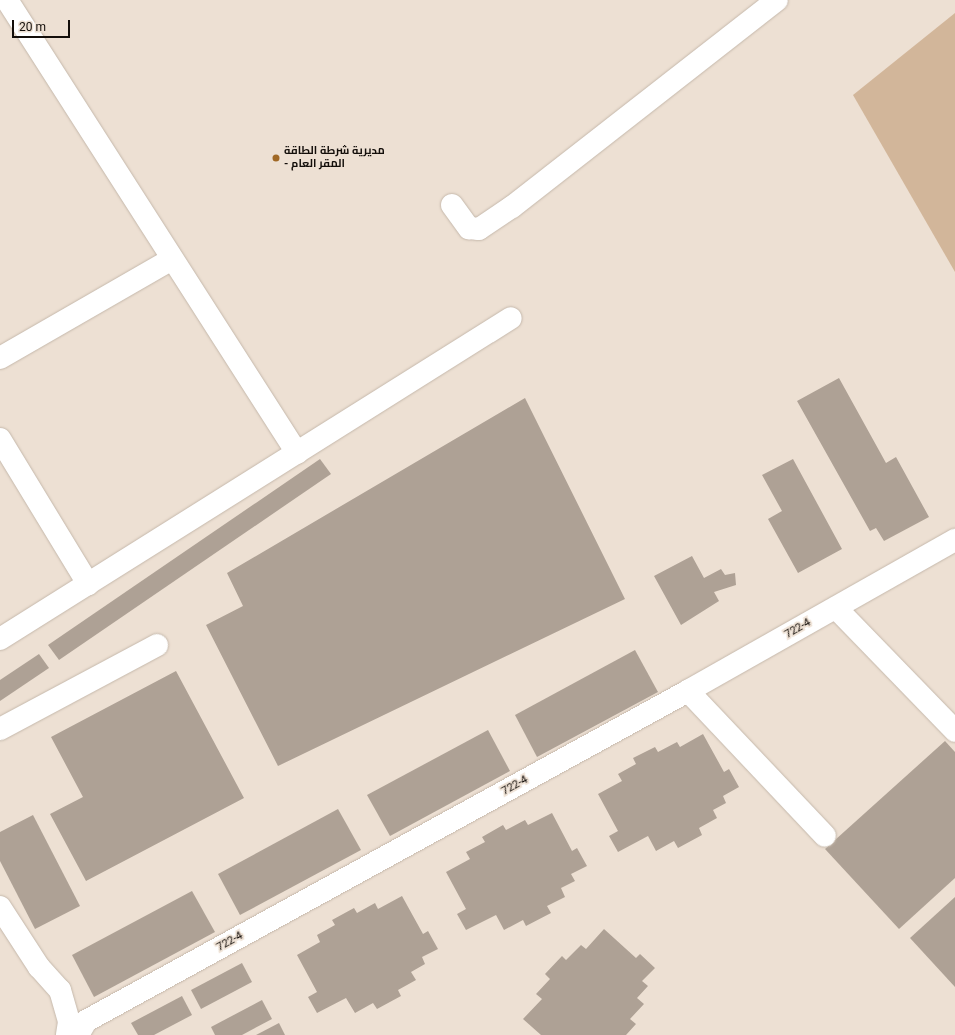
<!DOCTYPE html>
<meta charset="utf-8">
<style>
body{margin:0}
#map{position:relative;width:955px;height:1035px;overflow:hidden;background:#ede0d3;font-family:Roboto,Cairo,sans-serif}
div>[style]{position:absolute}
.green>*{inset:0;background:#d2b69a}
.building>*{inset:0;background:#aea195}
.roads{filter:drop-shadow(0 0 1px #c5b8ab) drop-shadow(0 0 1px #c5b8ab)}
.minor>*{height:22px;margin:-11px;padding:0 11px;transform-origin:11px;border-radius:11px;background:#fff}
.dots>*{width:11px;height:11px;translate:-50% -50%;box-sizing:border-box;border:2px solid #ede0d3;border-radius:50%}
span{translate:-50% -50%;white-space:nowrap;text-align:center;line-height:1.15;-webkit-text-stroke:3.5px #ede0d3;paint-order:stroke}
.poi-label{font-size:11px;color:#130e0a;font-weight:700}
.left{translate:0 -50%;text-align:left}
.street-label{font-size:11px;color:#130e0a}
.scale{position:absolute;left:12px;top:20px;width:58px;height:18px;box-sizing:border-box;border:2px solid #130e0a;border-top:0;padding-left:5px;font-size:12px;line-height:14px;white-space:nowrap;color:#130e0a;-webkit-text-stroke:3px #ede0d3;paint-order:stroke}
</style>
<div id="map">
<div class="green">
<div style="clip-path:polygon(955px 13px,955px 272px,853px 95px)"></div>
</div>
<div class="building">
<div style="clip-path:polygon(839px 378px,886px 463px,896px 457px,929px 517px,884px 541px,876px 528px,870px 531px,797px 401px)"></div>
<div style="clip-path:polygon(525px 398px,625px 599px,278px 766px,206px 625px,243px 606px,227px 573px)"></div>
<div style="clip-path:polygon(320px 459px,331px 474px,59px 660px,48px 645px)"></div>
<div style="clip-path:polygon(793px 459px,842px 549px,798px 573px,768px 519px,782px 511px,762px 475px)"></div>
<div style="clip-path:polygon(692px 556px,704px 578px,721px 569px,725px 575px,735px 573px,736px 585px,714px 592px,719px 601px,681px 625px,654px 576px)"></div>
<div style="clip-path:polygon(635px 650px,658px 692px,537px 757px,515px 715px)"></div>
<div style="clip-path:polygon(39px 654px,49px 668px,0 701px,0 680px)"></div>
<div style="clip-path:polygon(176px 671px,244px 798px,86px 881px,50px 814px,83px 797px,51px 737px)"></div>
<div style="clip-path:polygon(488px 730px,510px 771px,390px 836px,367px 795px)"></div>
<div style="clip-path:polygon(703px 734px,724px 772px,729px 769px,739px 787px,723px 796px,726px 803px,713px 810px,717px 818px,699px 828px,702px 835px,678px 848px,674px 841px,656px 851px,648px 836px,618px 852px,609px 836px,618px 831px,598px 794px,622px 781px,618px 774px,636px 764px,633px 758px,655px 747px,658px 752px,677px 742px,680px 747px)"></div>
<div style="clip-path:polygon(945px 741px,955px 752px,955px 878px,899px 929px,825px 849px)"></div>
<div style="clip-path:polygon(338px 809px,361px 850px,240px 915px,218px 874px)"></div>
<div style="clip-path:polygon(552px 813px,572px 851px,577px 848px,587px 866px,571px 874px,575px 881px,561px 888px,565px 897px,547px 906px,551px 913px,526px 926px,523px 920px,504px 930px,496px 915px,466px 930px,457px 914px,466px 909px,446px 872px,470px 859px,466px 852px,485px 842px,482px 837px,503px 825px,506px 830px,525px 820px,528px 825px)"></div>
<div style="clip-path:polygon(33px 815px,80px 906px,35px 929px,0 861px,0 832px)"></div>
<div style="clip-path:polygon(192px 891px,215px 932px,94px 997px,72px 955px)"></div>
<div style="clip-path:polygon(402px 896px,423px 934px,428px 931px,438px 949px,422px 957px,425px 964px,411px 972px,416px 980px,398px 990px,401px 996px,377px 1009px,373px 1003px,355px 1013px,346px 998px,317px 1013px,308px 997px,317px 992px,297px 955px,320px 942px,317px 935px,335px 925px,332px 920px,354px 908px,357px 913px,375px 903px,378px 909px)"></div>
<div style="clip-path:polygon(955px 897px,955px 987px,910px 938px)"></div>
<div style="clip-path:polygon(604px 929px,636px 958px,640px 954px,655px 968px,642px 981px,648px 986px,637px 998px,644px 1004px,630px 1019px,636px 1024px,626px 1035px,541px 1035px,523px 1019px,542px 999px,536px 994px,550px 979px,545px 974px,562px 956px,566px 960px,581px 945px,586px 949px)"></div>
<div style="clip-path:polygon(242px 963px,252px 982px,201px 1009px,191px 990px)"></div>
<div style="clip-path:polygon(182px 996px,192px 1015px,154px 1035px,138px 1035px,131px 1023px)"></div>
<div style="clip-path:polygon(262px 1000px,272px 1019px,242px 1035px,215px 1035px,211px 1027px)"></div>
<div style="clip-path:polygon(279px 1023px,285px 1035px,256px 1035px)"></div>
</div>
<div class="roads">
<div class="minor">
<div style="left:7px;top:0;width:538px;rotate:57.37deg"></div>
<div style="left:452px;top:205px;width:29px;rotate:54deg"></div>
<div style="left:469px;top:228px;width:10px;rotate:6deg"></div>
<div style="left:479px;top:229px;width:40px;rotate:-34deg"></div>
<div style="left:512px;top:207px;width:336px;rotate:-38deg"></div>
<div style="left:0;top:358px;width:198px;rotate:-29.9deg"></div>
<div style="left:0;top:439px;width:170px;rotate:58.7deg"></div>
<div style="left:836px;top:608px;width:171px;rotate:45.9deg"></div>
<div style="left:0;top:639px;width:603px;rotate:-32.14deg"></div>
<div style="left:688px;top:691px;width:199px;rotate:46.6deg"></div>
<div style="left:0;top:729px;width:178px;rotate:-28.1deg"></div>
<div style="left:0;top:907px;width:72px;rotate:57deg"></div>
<div style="left:39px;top:967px;width:31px;rotate:48deg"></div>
<div style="left:60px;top:990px;width:33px;rotate:74deg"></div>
<div style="left:69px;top:1022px;width:13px;rotate:99deg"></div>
<div style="left:78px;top:1035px;width:16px;rotate:-60deg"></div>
<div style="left:86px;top:1021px;width:687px;rotate:-28.73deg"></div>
<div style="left:688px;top:691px;width:307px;rotate:-29.5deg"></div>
</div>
</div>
<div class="dots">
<div style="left:276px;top:158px;background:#a06825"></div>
</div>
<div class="poi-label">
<span class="left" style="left:284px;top:158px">مديرية شرطة الطاقة<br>- المقر العام</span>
</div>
<div class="street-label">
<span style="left:798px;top:629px;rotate:-30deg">722-4</span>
<span style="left:515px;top:786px;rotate:-29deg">722-4</span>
<span style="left:230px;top:942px;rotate:-29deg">722-4</span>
</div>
<div class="scale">20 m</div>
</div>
